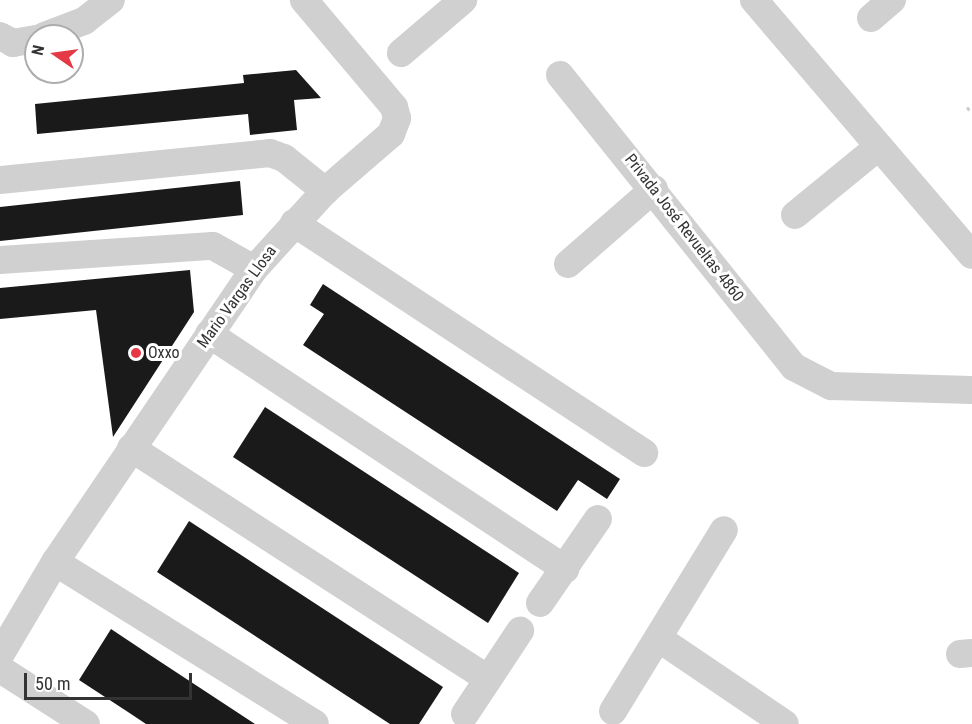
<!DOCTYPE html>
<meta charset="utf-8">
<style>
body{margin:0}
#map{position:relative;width:972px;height:724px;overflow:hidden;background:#fff;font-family:"Roboto Condensed",sans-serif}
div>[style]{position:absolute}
.building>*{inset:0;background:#1a1a1a}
.path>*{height:4px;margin-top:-2px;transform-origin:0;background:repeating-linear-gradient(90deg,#cdcdcd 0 3px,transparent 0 6px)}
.minor>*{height:28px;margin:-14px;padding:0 14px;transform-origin:14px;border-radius:14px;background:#d0d0d0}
.dots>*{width:16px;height:16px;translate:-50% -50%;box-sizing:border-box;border:3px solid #fff;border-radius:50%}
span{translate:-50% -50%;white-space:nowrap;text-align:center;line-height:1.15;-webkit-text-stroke:6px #fff;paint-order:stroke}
.street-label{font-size:16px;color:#333}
.poi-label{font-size:16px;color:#333}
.left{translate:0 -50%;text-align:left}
.north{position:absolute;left:24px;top:24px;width:60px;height:60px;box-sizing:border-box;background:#fff;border:2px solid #adadad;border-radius:50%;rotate:283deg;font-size:16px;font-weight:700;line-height:24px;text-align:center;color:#333}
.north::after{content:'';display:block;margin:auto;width:21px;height:27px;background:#e63946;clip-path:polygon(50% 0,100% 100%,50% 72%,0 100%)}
.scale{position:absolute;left:24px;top:673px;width:168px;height:27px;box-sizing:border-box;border:3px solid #333;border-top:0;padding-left:8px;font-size:18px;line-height:21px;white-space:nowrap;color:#333;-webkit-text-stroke:4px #fff;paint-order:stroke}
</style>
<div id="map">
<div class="building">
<div style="clip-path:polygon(296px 70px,321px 98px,294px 100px,297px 130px,250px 135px,248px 114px,37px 134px,35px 104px,244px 83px,243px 75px)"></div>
<div style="clip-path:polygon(240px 181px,243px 215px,0 241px,0 207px)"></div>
<div style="clip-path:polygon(190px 270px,194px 312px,113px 437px,96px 310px,0 319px,0 288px)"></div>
<div style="clip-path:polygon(323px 284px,620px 479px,607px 499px,578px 480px,557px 511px,303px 345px,324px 314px,310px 305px)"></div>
<div style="clip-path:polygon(265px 407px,519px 573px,488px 623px,233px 457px)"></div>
<div style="clip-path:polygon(189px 521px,443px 687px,419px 724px,390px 724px,157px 572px)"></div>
<div style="clip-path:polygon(111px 629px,150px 655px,255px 724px,146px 724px,128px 712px,79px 680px)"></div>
</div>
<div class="path">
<div style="left:967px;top:110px;width:6px;rotate:-39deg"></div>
</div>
<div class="minor">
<div style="left:754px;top:0;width:335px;rotate:49.5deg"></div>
<div style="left:871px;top:18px;width:28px;rotate:-41deg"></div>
<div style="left:0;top:36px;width:15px;rotate:28deg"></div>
<div style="left:13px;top:43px;width:23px;rotate:-10deg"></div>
<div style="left:44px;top:36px;width:43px;rotate:-20.6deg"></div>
<div style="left:84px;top:21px;width:34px;rotate:-38deg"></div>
<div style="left:401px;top:53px;width:82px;rotate:-40.5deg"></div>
<div style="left:560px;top:75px;width:374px;rotate:51.3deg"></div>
<div style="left:794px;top:367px;width:42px;rotate:27.2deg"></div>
<div style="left:831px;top:386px;width:141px;rotate:1.6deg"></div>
<div style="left:0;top:180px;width:271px;rotate:-5.7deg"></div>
<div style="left:270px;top:153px;width:15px;rotate:20deg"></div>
<div style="left:284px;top:158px;width:53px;rotate:38.8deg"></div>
<div style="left:795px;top:215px;width:107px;rotate:-39.3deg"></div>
<div style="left:294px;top:223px;width:419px;rotate:33.3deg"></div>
<div style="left:0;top:260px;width:213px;rotate:-3.8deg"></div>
<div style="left:213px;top:246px;width:47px;rotate:29.3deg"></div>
<div style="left:568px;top:264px;width:114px;rotate:-41.1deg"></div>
<div style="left:209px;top:334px;width:427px;rotate:33.4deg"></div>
<div style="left:131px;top:448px;width:425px;rotate:32.9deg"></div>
<div style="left:55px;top:562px;width:306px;rotate:31.9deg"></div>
<div style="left:540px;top:603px;width:102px;rotate:-55.4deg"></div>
<div style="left:658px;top:638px;width:153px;rotate:34.1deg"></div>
<div style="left:960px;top:654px;width:12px;rotate:-5deg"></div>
<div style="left:0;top:655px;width:108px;rotate:-59.4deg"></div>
<div style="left:55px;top:562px;width:354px;rotate:-55.8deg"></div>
<div style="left:254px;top:269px;width:105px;rotate:-47.7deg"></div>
<div style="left:325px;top:191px;width:87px;rotate:-40.8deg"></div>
<div style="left:391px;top:134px;width:17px;rotate:-69deg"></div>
<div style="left:397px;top:118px;width:11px;rotate:-105deg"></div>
<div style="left:394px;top:107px;width:140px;rotate:-130.1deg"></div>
<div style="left:0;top:669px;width:102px;rotate:32.6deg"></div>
<div style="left:613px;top:711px;width:212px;rotate:-58.5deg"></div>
<div style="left:465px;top:714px;width:100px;rotate:-56.5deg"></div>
</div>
<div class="dots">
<div style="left:136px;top:353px;background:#e63946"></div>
</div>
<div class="street-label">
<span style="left:684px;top:228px;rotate:52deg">Privada José Revueltas 4860</span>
<span style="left:237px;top:297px;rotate:-54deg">Mario Vargas Llosa</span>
</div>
<div class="poi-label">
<span class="left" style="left:148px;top:353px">Oxxo</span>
</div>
<div class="north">N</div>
<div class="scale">50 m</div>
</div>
